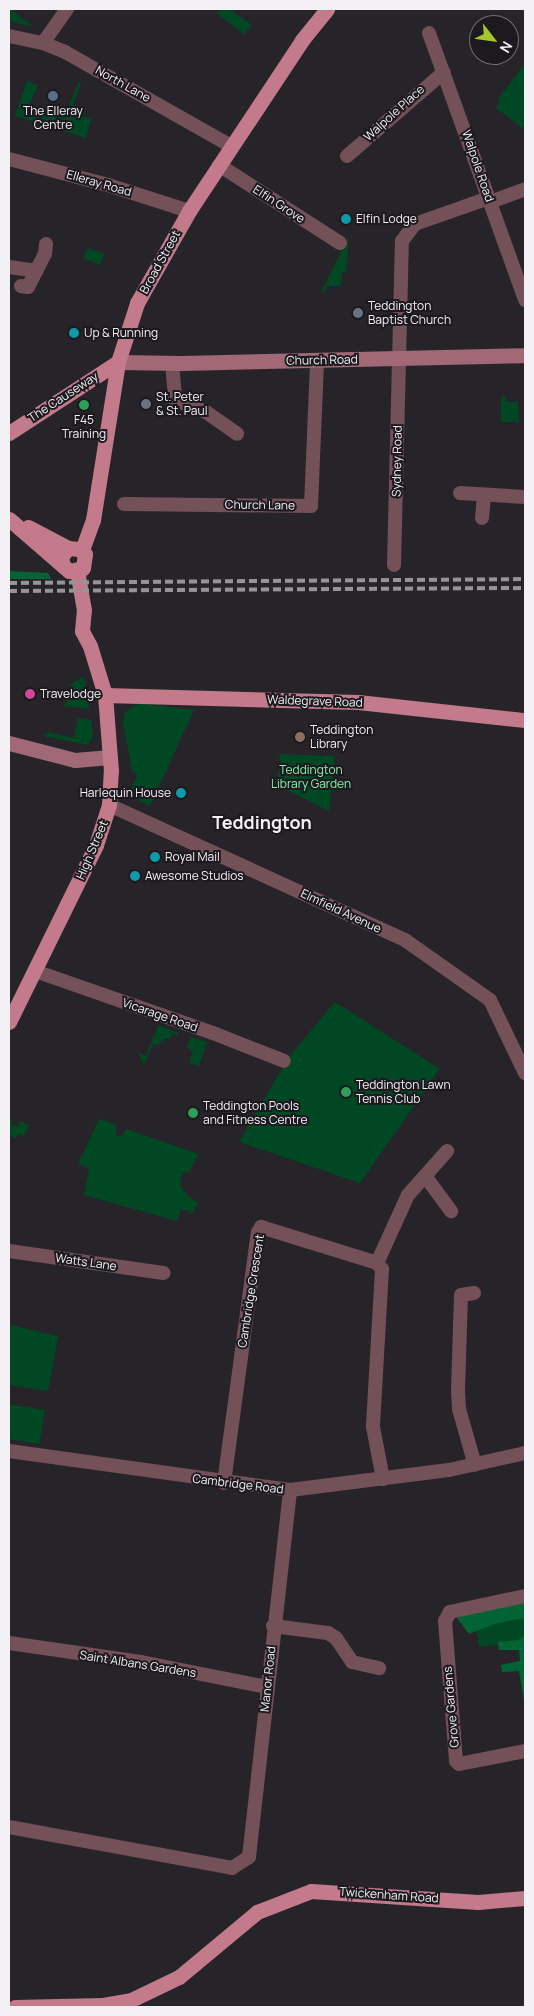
<!DOCTYPE html>
<style>
body{margin:0}
#map{position:relative;width:534px;height:2016px;overflow:hidden;background:#272429;font-family:Manrope,sans-serif}
div>[style]{position:absolute}
.green>*{inset:0;background:#004824}
.forest>*{inset:0;background:#026435}
.street>*{height:14px;margin:-7px;padding:0 7px;transform-origin:7px;border-radius:7px;background:#745058}
.secondary>*{height:15px;margin:-7.5px;padding:0 7.5px;transform-origin:7.5px;border-radius:7.5px;background:#a16875}
.primary>*{height:15px;margin:-7.5px;padding:0 7.5px;transform-origin:7.5px;border-radius:7.5px;background:#c37a8b}
.rail>*{height:4px;margin-top:-2px;transform-origin:0;background:repeating-linear-gradient(90deg,#969498 0 8px,transparent 0 12px)}
.dots>*{width:14px;height:14px;translate:-50% -50%;box-sizing:border-box;border:2px solid #1d1a1f;border-radius:50%}
span{translate:-50% -50%;white-space:nowrap;text-align:center;line-height:1.15;-webkit-text-stroke:4px #1d1a1f;paint-order:stroke}
.street-label{font-size:12px;color:#f3f1f5}
.poi-label{font-size:12px;color:#f3f1f5}
.left{translate:0 -50%;text-align:left}
.right{translate:-100% -50%;text-align:right}
.park-label{font-size:12px;color:#84f1ab}
.district-label{font-size:18px;color:#f3f1f5;font-weight:700}
.frame{position:absolute;inset:0;border:10px solid #f3f1f5;pointer-events:none}
.north{position:absolute;left:469px;top:15px;width:50px;height:50px;box-sizing:border-box;background:#1d1a1f;border:1px solid #737075;border-radius:50%;rotate:120deg;font-size:14px;font-weight:700;line-height:20px;text-align:center;color:#f3f1f5}
.north::after{content:'';display:block;margin:auto;width:18px;height:22px;background:#a4c825;clip-path:polygon(50% 0,100% 100%,50% 72%,0 100%)}
</style>
<div id="map">
<div class="green">
<div style="clip-path:polygon(10px 9px,34px 27px,9px 21px)"></div>
<div style="clip-path:polygon(220px 9px,230px 9px,252px 25px,244px 34px,217px 14px)"></div>
<div style="clip-path:polygon(525px 63px,525px 130px,496px 108px,500px 101px,498px 99px)"></div>
<div style="clip-path:polygon(27px 81px,38px 85px,26px 113px,41px 119px,43px 115px,48px 115px,51px 107px,67px 110px,79px 81px,81px 83px,70px 112px,91px 119px,86px 138px,15px 116px)"></div>
<div style="clip-path:polygon(349px 236px,346px 272px,342px 273px,341px 286px,327px 286px,324px 293px,321px 292px)"></div>
<div style="clip-path:polygon(88px 248px,104px 254px,100px 265px,83px 258px)"></div>
<div style="clip-path:polygon(505px 396px,506px 402px,518px 402px,519px 422px,501px 422px,501px 397px)"></div>
<div style="clip-path:polygon(84px 677px,89px 709px,64px 706px,72px 683px)"></div>
<div style="clip-path:polygon(139px 703px,194px 710px,150px 806px,129px 796px,137px 775px,132px 771px,123px 722px,125px 712px)"></div>
<div style="clip-path:polygon(78px 718px,91px 720px,93px 736px,88px 745px,43px 736px,48px 732px,74px 738px)"></div>
<div style="clip-path:polygon(279px 754px,335px 756px,329px 811px,275px 784px,281px 765px)"></div>
<div style="clip-path:polygon(335px 1002px,440px 1069px,360px 1183px,239px 1142px,288px 1058px)"></div>
<div style="clip-path:polygon(158px 1025px,178px 1033px,178px 1036px,172px 1033px,169px 1039px,165px 1038px,157px 1045px,153px 1044px,144px 1065px,138px 1053px,146px 1056px)"></div>
<div style="clip-path:polygon(191px 1037px,207px 1042px,199px 1066px,189px 1063px,193px 1051px,187px 1047px)"></div>
<div style="clip-path:polygon(9px 1118px,12px 1119px,11px 1125px,18px 1127px,19px 1121px,29px 1125px,24px 1136px,18px 1134px,16px 1138px,9px 1135px)"></div>
<div style="clip-path:polygon(99px 1119px,116px 1124px,116px 1135px,121px 1136px,126px 1129px,199px 1154px,188px 1173px,183px 1171px,180px 1186px,188px 1196px,199px 1203px,192px 1213px,181px 1209px,177px 1221px,84px 1195px,89px 1168px,78px 1164px)"></div>
<div style="clip-path:polygon(10px 1325px,58px 1336px,48px 1391px,9px 1385px)"></div>
<div style="clip-path:polygon(9px 1404px,45px 1410px,39px 1444px,9px 1439px)"></div>
<div style="clip-path:polygon(525px 1601px,525px 1641px,479px 1647px,474px 1611px)"></div>
</div>
<div class="forest">
<div style="clip-path:polygon(9px 571px,48px 573px,51px 579px,9px 579px)"></div>
<div style="clip-path:polygon(525px 1591px,525px 1618px,497px 1623px,469px 1634px,457px 1618px,464px 1605px)"></div>
<div style="clip-path:polygon(525px 1635px,525px 1706px,519px 1671px,502px 1672px,501px 1665px,520px 1661px,519px 1650px,499px 1650px,498px 1642px,519px 1640px)"></div>
</div>
<div class="street">
<div style="left:429px;top:33px;width:284px;rotate:70.2deg"></div>
<div style="left:9px;top:36px;width:35px;rotate:12deg"></div>
<div style="left:43px;top:43px;width:24px;rotate:22deg"></div>
<div style="left:65px;top:52px;width:191px;rotate:29.5deg"></div>
<div style="left:43px;top:43px;width:42px;rotate:-54.8deg"></div>
<div style="left:347px;top:156px;width:128px;rotate:-40.9deg"></div>
<div style="left:9px;top:159px;width:102px;rotate:14.7deg"></div>
<div style="left:108px;top:185px;width:85px;rotate:17.8deg"></div>
<div style="left:219px;top:165px;width:144px;rotate:32.8deg"></div>
<div style="left:490px;top:202px;width:37px;rotate:-20deg"></div>
<div style="left:9px;top:267px;width:28px;rotate:8deg"></div>
<div style="left:21px;top:286px;width:7px;rotate:8deg"></div>
<div style="left:28px;top:287px;width:37px;rotate:-63deg"></div>
<div style="left:45px;top:254px;width:10px;rotate:-84deg"></div>
<div style="left:172px;top:363px;width:37px;rotate:85deg"></div>
<div style="left:175px;top:400px;width:33px;rotate:21deg"></div>
<div style="left:206px;top:412px;width:38px;rotate:35deg"></div>
<div style="left:460px;top:493px;width:65px;rotate:3.5deg"></div>
<div style="left:124px;top:504px;width:187px;rotate:0.6deg"></div>
<div style="left:311px;top:506px;width:146px;rotate:-87.6deg"></div>
<div style="left:482px;top:518px;width:23px;rotate:-85deg"></div>
<div style="left:394px;top:565px;width:324px;rotate:-88.6deg"></div>
<div style="left:402px;top:241px;width:21px;rotate:-53deg"></div>
<div style="left:415px;top:224px;width:78px;rotate:-19.4deg"></div>
<div style="left:109px;top:805px;width:325px;rotate:24.5deg"></div>
<div style="left:405px;top:940px;width:104px;rotate:35.2deg"></div>
<div style="left:490px;top:1000px;width:81px;rotate:64.4deg"></div>
<div style="left:35px;top:971px;width:188px;rotate:19.2deg"></div>
<div style="left:213px;top:1033px;width:76px;rotate:21.5deg"></div>
<div style="left:425px;top:1176px;width:44px;rotate:53.4deg"></div>
<div style="left:9px;top:1251px;width:156px;rotate:8.1deg"></div>
<div style="left:377px;top:1263px;width:75px;rotate:-65.5deg"></div>
<div style="left:408px;top:1195px;width:59px;rotate:-48.4deg"></div>
<div style="left:474px;top:1293px;width:13px;rotate:171deg"></div>
<div style="left:461px;top:1295px;width:95px;rotate:91.8deg"></div>
<div style="left:458px;top:1390px;width:19px;rotate:87deg"></div>
<div style="left:459px;top:1409px;width:58px;rotate:74.1deg"></div>
<div style="left:9px;top:1451px;width:284px;rotate:7.9deg"></div>
<div style="left:290px;top:1490px;width:160px;rotate:-7.2deg"></div>
<div style="left:449px;top:1470px;width:78px;rotate:-12.6deg"></div>
<div style="left:224px;top:1483px;width:253px;rotate:-82.3deg"></div>
<div style="left:258px;top:1232px;width:6px;rotate:-59deg"></div>
<div style="left:261px;top:1227px;width:121px;rotate:17.2deg"></div>
<div style="left:377px;top:1263px;width:8px;rotate:50deg"></div>
<div style="left:382px;top:1269px;width:158px;rotate:93.3deg"></div>
<div style="left:373px;top:1427px;width:53px;rotate:79.1deg"></div>
<div style="left:525px;top:1596px;width:77px;rotate:168deg"></div>
<div style="left:450px;top:1612px;width:10px;rotate:119deg"></div>
<div style="left:445px;top:1621px;width:140px;rotate:85.5deg"></div>
<div style="left:456px;top:1761px;width:4px;rotate:45deg"></div>
<div style="left:459px;top:1764px;width:67px;rotate:-11.1deg"></div>
<div style="left:273px;top:1626px;width:55px;rotate:7.3deg"></div>
<div style="left:328px;top:1633px;width:9px;rotate:32deg"></div>
<div style="left:336px;top:1638px;width:29px;rotate:56deg"></div>
<div style="left:352px;top:1662px;width:28px;rotate:13deg"></div>
<div style="left:9px;top:1643px;width:133px;rotate:8.2deg"></div>
<div style="left:141px;top:1662px;width:128px;rotate:11.2deg"></div>
<div style="left:9px;top:1827px;width:227px;rotate:10.4deg"></div>
<div style="left:232px;top:1868px;width:20px;rotate:-33deg"></div>
<div style="left:249px;top:1857px;width:369px;rotate:-83.6deg"></div>
</div>
<div class="secondary">
<div style="left:118px;top:362px;width:63px;rotate:0.9deg"></div>
<div style="left:181px;top:363px;width:344px;rotate:-1.3deg"></div>
<div style="left:9px;top:743px;width:68px;rotate:14.4deg"></div>
<div style="left:75px;top:760px;width:35px;rotate:-5deg"></div>
</div>
<div class="primary">
<div style="left:9px;top:433px;width:130px;rotate:-33.1deg"></div>
<div style="left:9px;top:519px;width:79px;rotate:40.9deg"></div>
<div style="left:69px;top:571px;width:14px;rotate:-12deg"></div>
<div style="left:83px;top:568px;width:14px;rotate:-82deg"></div>
<div style="left:85px;top:554px;width:8px;rotate:-140deg"></div>
<div style="left:79px;top:549px;width:11px;rotate:-175deg"></div>
<div style="left:68px;top:548px;width:11px;rotate:128deg"></div>
<div style="left:61px;top:557px;width:9px;rotate:77deg"></div>
<div style="left:28px;top:527px;width:45px;rotate:27.7deg"></div>
<div style="left:82px;top:550px;width:32px;rotate:-70deg"></div>
<div style="left:93px;top:520px;width:160px;rotate:-81deg"></div>
<div style="left:118px;top:362px;width:62px;rotate:-72.1deg"></div>
<div style="left:137px;top:303px;width:106px;rotate:-60.5deg"></div>
<div style="left:189px;top:211px;width:205px;rotate:-56.5deg"></div>
<div style="left:302px;top:40px;width:40px;rotate:-51deg"></div>
<div style="left:105px;top:695px;width:253px;rotate:1.6deg"></div>
<div style="left:358px;top:702px;width:168px;rotate:6.2deg"></div>
<div style="left:9px;top:1022px;width:197px;rotate:-63.8deg"></div>
<div style="left:96px;top:845px;width:42px;rotate:-72deg"></div>
<div style="left:109px;top:805px;width:34px;rotate:-87deg"></div>
<div style="left:111px;top:771px;width:76px;rotate:-94.5deg"></div>
<div style="left:105px;top:695px;width:51px;rotate:-107deg"></div>
<div style="left:90px;top:646px;width:17px;rotate:-118deg"></div>
<div style="left:82px;top:631px;width:21px;rotate:-85deg"></div>
<div style="left:84px;top:610px;width:39px;rotate:-100deg"></div>
<div style="left:15px;top:2007px;width:88px;rotate:-1.3deg"></div>
<div style="left:103px;top:2005px;width:28px;rotate:-10deg"></div>
<div style="left:131px;top:2000px;width:53px;rotate:-25.6deg"></div>
<div style="left:179px;top:1977px;width:102px;rotate:-39.8deg"></div>
<div style="left:257px;top:1912px;width:58px;rotate:-21.3deg"></div>
<div style="left:311px;top:1891px;width:167px;rotate:3.8deg"></div>
<div style="left:478px;top:1902px;width:47px;rotate:-4.9deg"></div>
</div>
<div class="rail">
<div style="left:9px;top:583px;width:516px;rotate:-0.44deg"></div>
<div style="left:9px;top:591px;width:516px;rotate:-0.33deg"></div>
</div>
<div class="dots">
<div style="left:53px;top:96px;background:#5c6f8a"></div>
<div style="left:346px;top:219px;background:#0f9aa8"></div>
<div style="left:358px;top:313px;background:#6b7280"></div>
<div style="left:74px;top:333px;background:#0f9aa8"></div>
<div style="left:146px;top:404px;background:#6b7280"></div>
<div style="left:84px;top:405px;background:#2e9e5b"></div>
<div style="left:30px;top:694px;background:#d1479c"></div>
<div style="left:300px;top:737px;background:#8d6e63"></div>
<div style="left:181px;top:793px;background:#0f9aa8"></div>
<div style="left:155px;top:857px;background:#0f9aa8"></div>
<div style="left:135px;top:876px;background:#0f9aa8"></div>
<div style="left:346px;top:1092px;background:#2e9e5b"></div>
<div style="left:193px;top:1113px;background:#2e9e5b"></div>
</div>
<div class="street-label">
<span style="left:123px;top:84px;rotate:29deg">North Lane</span>
<span style="left:394px;top:113px;rotate:-42deg">Walpole Place</span>
<span style="left:478px;top:166px;rotate:71deg">Walpole Road</span>
<span style="left:99px;top:183px;rotate:16deg">Elleray Road</span>
<span style="left:279px;top:204px;rotate:33deg">Elfin Grove</span>
<span style="left:160px;top:262px;rotate:-61deg">Broad Street</span>
<span style="left:322px;top:360px;rotate:-1deg">Church Road</span>
<span style="left:63px;top:397px;rotate:-33deg">The Causeway</span>
<span style="left:397px;top:461px;rotate:-89deg">Sydney Road</span>
<span style="left:260px;top:505px;rotate:1deg">Church Lane</span>
<span style="left:315px;top:701px;rotate:2deg">Waldegrave Road</span>
<span style="left:92px;top:850px;rotate:-67deg">High Street</span>
<span style="left:341px;top:911px;rotate:25deg">Elmfield Avenue</span>
<span style="left:160px;top:1015px;rotate:19deg">Vicarage Road</span>
<span style="left:86px;top:1262px;rotate:8deg">Watts Lane</span>
<span style="left:251px;top:1291px;rotate:-81deg">Cambridge Crescent</span>
<span style="left:238px;top:1484px;rotate:7deg">Cambridge Road</span>
<span style="left:138px;top:1664px;rotate:9deg">Saint Albans Gardens</span>
<span style="left:268px;top:1679px;rotate:-84deg">Manor Road</span>
<span style="left:451px;top:1707px;rotate:-95deg">Grove Gardens</span>
<span style="left:389px;top:1895px;rotate:4deg">Twickenham Road</span>
</div>
<div class="poi-label">
<span style="left:53px;top:118px">The Elleray<br>Centre</span>
<span class="left" style="left:356px;top:219px">Elfin Lodge</span>
<span class="left" style="left:368px;top:313px">Teddington<br>Baptist Church</span>
<span class="left" style="left:84px;top:333px">Up &amp; Running</span>
<span class="left" style="left:156px;top:404px">St. Peter<br>&amp; St. Paul</span>
<span style="left:84px;top:427px">F45<br>Training</span>
<span class="left" style="left:40px;top:694px">Travelodge</span>
<span class="left" style="left:310px;top:737px">Teddington<br>Library</span>
<span class="right" style="left:171px;top:793px">Harlequin House</span>
<span class="left" style="left:165px;top:857px">Royal Mail</span>
<span class="left" style="left:145px;top:876px">Awesome Studios</span>
<span class="left" style="left:356px;top:1092px">Teddington Lawn<br>Tennis Club</span>
<span class="left" style="left:203px;top:1113px">Teddington Pools<br>and Fitness Centre</span>
</div>
<div class="park-label">
<span style="left:311px;top:777px">Teddington<br>Library Garden</span>
</div>
<div class="district-label">
<span style="left:262px;top:822px">Teddington</span>
</div>
<div class="frame"></div>
<div class="north">N</div>
</div>
